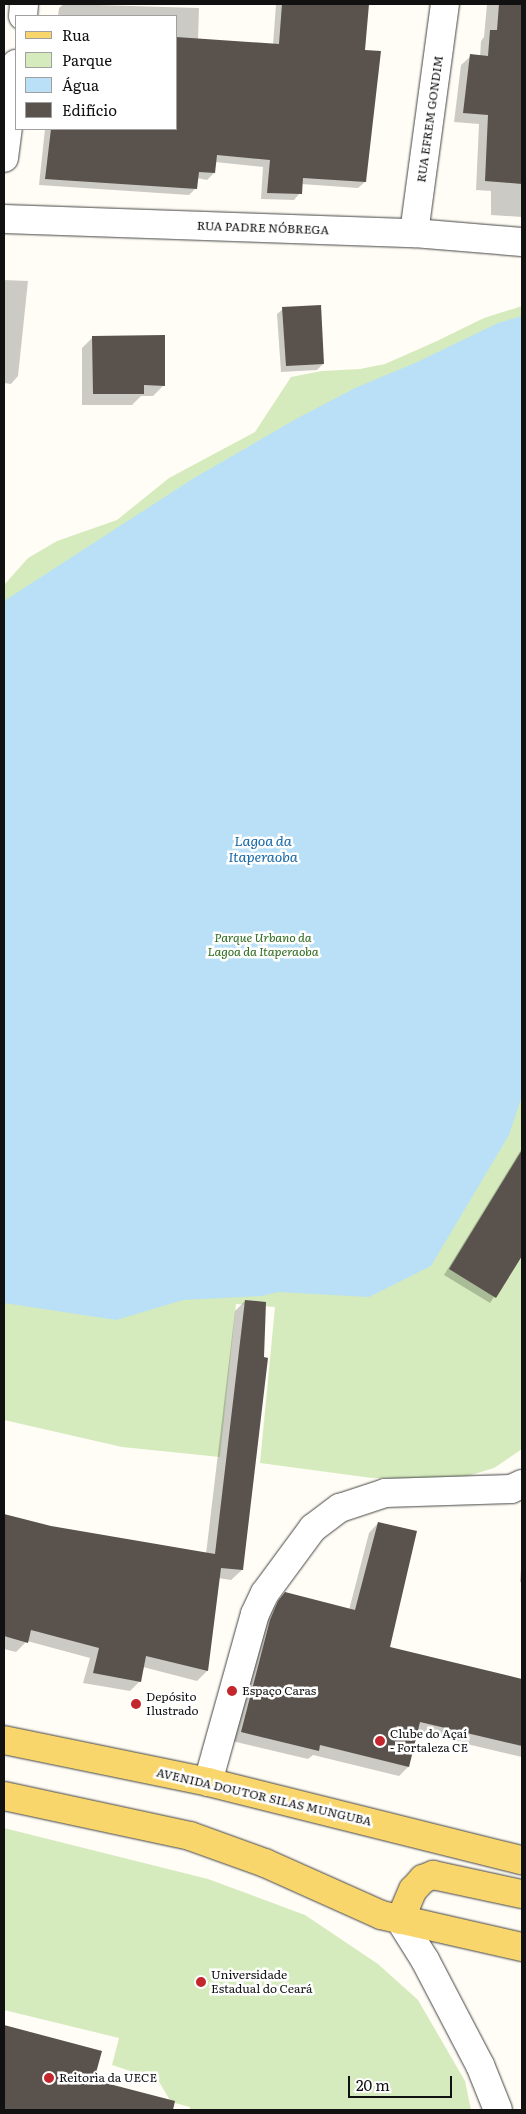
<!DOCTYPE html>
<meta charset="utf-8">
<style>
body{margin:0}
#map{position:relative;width:526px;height:2114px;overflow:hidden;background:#fffdf5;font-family:Literata,serif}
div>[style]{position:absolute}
.green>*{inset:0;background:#d5ebbd}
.water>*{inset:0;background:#b9e0f7}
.shadow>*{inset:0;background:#0003}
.building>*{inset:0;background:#5a524d}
.roads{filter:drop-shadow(0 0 1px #444) drop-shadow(0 0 1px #444)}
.minor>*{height:28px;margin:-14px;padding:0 14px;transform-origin:14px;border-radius:14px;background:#fff}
.major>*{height:28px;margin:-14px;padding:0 14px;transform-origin:14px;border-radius:14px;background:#f9d66b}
.dots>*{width:14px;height:14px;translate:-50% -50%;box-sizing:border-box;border:2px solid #fff;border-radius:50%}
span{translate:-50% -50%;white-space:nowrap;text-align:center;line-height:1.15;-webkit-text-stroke:5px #fff;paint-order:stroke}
.street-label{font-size:12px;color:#111}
.park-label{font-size:12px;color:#2f6b1f;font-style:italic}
.poi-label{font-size:12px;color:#111}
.left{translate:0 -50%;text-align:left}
.water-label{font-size:14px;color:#1768a6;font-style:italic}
.frame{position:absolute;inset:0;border:5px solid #111;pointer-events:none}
.legend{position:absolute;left:15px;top:15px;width:162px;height:115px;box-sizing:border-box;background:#fff;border:1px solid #a0a0a0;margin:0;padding:6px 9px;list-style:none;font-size:15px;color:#111}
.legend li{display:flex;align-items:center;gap:10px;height:25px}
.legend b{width:25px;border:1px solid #a0a0a0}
.scale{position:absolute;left:348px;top:2076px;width:104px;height:22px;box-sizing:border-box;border:2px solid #111;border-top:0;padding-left:6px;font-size:15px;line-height:18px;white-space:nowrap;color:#111;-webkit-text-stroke:4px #fff;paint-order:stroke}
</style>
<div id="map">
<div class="green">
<div style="clip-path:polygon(522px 306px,522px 1449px,494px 1468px,461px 1478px,372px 1478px,260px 1463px,275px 1307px,236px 1304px,220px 1457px,122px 1447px,4px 1420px,4px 585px,28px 558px,57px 541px,117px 520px,169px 478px,255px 432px,291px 377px,322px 371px,360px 369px,385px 364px,437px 341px,484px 318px)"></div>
<div style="clip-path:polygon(4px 1828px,208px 1879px,305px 1915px,378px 1964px,418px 2000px,465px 2081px,471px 2110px,190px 2110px,190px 2107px,171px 2102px,158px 2080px,112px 2065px,119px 2038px,4px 2010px)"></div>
</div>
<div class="water">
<div style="clip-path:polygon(522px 316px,522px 1096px,509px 1135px,431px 1266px,369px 1297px,279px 1292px,261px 1296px,183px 1300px,116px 1320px,4px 1303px,4px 601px,194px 478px,296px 419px,355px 388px,415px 363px,498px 323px)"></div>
</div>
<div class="shadow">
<div style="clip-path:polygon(64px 4px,199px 8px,198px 40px,273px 45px,276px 4px,368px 4px,364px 51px,365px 182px,358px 188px,301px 184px,300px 193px,294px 200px,261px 199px,263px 167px,215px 162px,214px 173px,207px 180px,197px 178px,196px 188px,189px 195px,39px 185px,45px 129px,176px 129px,176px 16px,58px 16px,59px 8px)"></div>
<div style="clip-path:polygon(487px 4px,522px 4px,522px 217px,491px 215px,491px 191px,476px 190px,479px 124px,454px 122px,461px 65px,471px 56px,480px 57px,481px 41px,484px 37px)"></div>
<div style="clip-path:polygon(4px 280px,28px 281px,18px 376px,11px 384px,4px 383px)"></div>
<div style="clip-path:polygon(283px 309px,323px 364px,317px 370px,281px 372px,277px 314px)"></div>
<div style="clip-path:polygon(93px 337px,164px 385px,153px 396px,141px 396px,132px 405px,82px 405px,82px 348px)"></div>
<div style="clip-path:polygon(522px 1148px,522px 1254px,490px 1303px,444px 1275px)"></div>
<div style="clip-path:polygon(245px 1301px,242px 1570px,231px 1580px,218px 1578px,207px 1671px,197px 1681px,143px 1667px,140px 1681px,130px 1691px,83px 1683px,90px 1658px,27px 1641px,16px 1652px,4px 1649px,4px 1515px,51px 1528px,206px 1554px,235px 1311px)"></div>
<div style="clip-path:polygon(378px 1523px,388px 1648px,522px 1680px,522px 1757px,416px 1732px,408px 1767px,399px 1776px,313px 1755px,308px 1759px,232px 1741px,270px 1612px,285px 1594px,349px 1610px,369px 1533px)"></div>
<div style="clip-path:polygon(522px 1554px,522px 1582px,520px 1582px)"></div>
<div style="clip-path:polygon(4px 2026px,100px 2052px,93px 2081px,148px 2095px,157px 2110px,4px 2110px)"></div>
</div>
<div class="building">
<div style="clip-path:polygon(282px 4px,369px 4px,365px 50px,381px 51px,366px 182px,303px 178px,302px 194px,267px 193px,270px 160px,217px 155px,215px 173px,199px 172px,197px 189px,45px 179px,51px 129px,176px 129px,176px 37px,279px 44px)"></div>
<div style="clip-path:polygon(499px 4px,522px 4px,522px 184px,485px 181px,488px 115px,463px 113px,470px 54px,488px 56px,490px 30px,497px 30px)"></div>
<div style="clip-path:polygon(321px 305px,324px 364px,286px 366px,282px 307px)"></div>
<div style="clip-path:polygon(165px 335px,165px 386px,144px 385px,144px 394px,93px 394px,92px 336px)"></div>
<div style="clip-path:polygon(522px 1150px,522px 1256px,496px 1298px,449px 1269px)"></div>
<div style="clip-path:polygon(245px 1300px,266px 1302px,264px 1357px,268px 1358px,243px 1570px,221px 1568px,208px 1671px,146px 1656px,141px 1682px,93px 1673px,99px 1648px,31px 1630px,28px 1643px,4px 1636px,4px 1514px,51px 1526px,215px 1554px)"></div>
<div style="clip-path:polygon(378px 1522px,417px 1531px,390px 1647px,522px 1679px,522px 1746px,420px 1722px,409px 1767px,320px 1745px,319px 1751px,241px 1732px,270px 1620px,278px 1601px,285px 1592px,355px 1610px)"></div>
<div style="clip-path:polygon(4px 2025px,102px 2051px,94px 2080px,175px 2101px,173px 2110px,4px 2110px)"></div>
</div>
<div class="roads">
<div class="minor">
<div style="left:23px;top:16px;width:12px;rotate:-85deg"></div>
<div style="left:4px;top:158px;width:95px;rotate:-82.7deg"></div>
<div style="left:4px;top:219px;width:410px;rotate:2deg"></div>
<div style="left:414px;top:233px;width:108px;rotate:4.8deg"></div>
<div style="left:414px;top:233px;width:231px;rotate:-82.3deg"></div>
<div style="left:208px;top:1782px;width:174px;rotate:-74.4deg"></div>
<div style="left:255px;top:1614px;width:23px;rotate:-65deg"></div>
<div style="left:265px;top:1593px;width:81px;rotate:-53.6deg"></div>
<div style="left:313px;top:1528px;width:34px;rotate:-37deg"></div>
<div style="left:340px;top:1508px;width:47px;rotate:-18.4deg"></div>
<div style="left:385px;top:1493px;width:126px;rotate:-1.8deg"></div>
<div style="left:511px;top:1489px;width:12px;rotate:-24deg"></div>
<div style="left:400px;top:1920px;width:47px;rotate:58deg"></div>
<div style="left:425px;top:1960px;width:119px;rotate:62.4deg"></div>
<div style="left:480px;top:2065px;width:48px;rotate:68.2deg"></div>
</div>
<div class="major">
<div style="left:4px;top:1740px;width:208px;rotate:11.6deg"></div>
<div style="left:208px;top:1782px;width:324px;rotate:14deg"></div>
<div style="left:4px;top:1796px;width:190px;rotate:12.1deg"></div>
<div style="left:190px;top:1836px;width:80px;rotate:19.8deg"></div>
<div style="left:265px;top:1863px;width:127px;rotate:24.1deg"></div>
<div style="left:381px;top:1915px;width:145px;rotate:12.8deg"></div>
<div style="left:400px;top:1920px;width:33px;rotate:-67deg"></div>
<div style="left:413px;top:1890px;width:15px;rotate:-48deg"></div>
<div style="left:423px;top:1879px;width:11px;rotate:-22deg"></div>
<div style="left:433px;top:1875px;width:91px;rotate:12.1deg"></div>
</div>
</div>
<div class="dots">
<div style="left:232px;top:1691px;background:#c4262e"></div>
<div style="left:136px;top:1704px;background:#c4262e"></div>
<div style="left:380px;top:1741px;background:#c4262e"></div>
<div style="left:201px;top:1982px;background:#c4262e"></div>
<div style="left:49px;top:2078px;background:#c4262e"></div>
</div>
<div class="street-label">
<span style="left:430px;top:119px;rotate:-82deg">RUA EFREM GONDIM</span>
<span style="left:263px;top:228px;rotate:2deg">RUA PADRE NÓBREGA</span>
<span style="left:264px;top:1797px;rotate:13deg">AVENIDA DOUTOR SILAS MUNGUBA</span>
</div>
<div class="park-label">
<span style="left:263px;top:945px">Parque Urbano da<br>Lagoa da Itaperaoba</span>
</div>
<div class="poi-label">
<span class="left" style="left:242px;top:1691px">Espaço Caras</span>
<span class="left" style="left:146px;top:1704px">Depósito<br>Ilustrado</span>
<span class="left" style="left:390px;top:1741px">Clube do Açaí<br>- Fortaleza CE</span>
<span class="left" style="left:211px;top:1982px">Universidade<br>Estadual do Ceará</span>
<span class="left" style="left:59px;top:2078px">Reitoria da UECE</span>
</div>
<div class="water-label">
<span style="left:263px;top:848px">Lagoa da<br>Itaperaoba</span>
</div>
<div class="frame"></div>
<ul class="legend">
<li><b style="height:6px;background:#f9d66b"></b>Rua</li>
<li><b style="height:14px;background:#d5ebbd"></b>Parque</li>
<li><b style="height:14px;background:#b9e0f7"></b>Água</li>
<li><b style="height:14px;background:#5a524d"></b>Edifício</li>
</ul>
<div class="scale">20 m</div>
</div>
